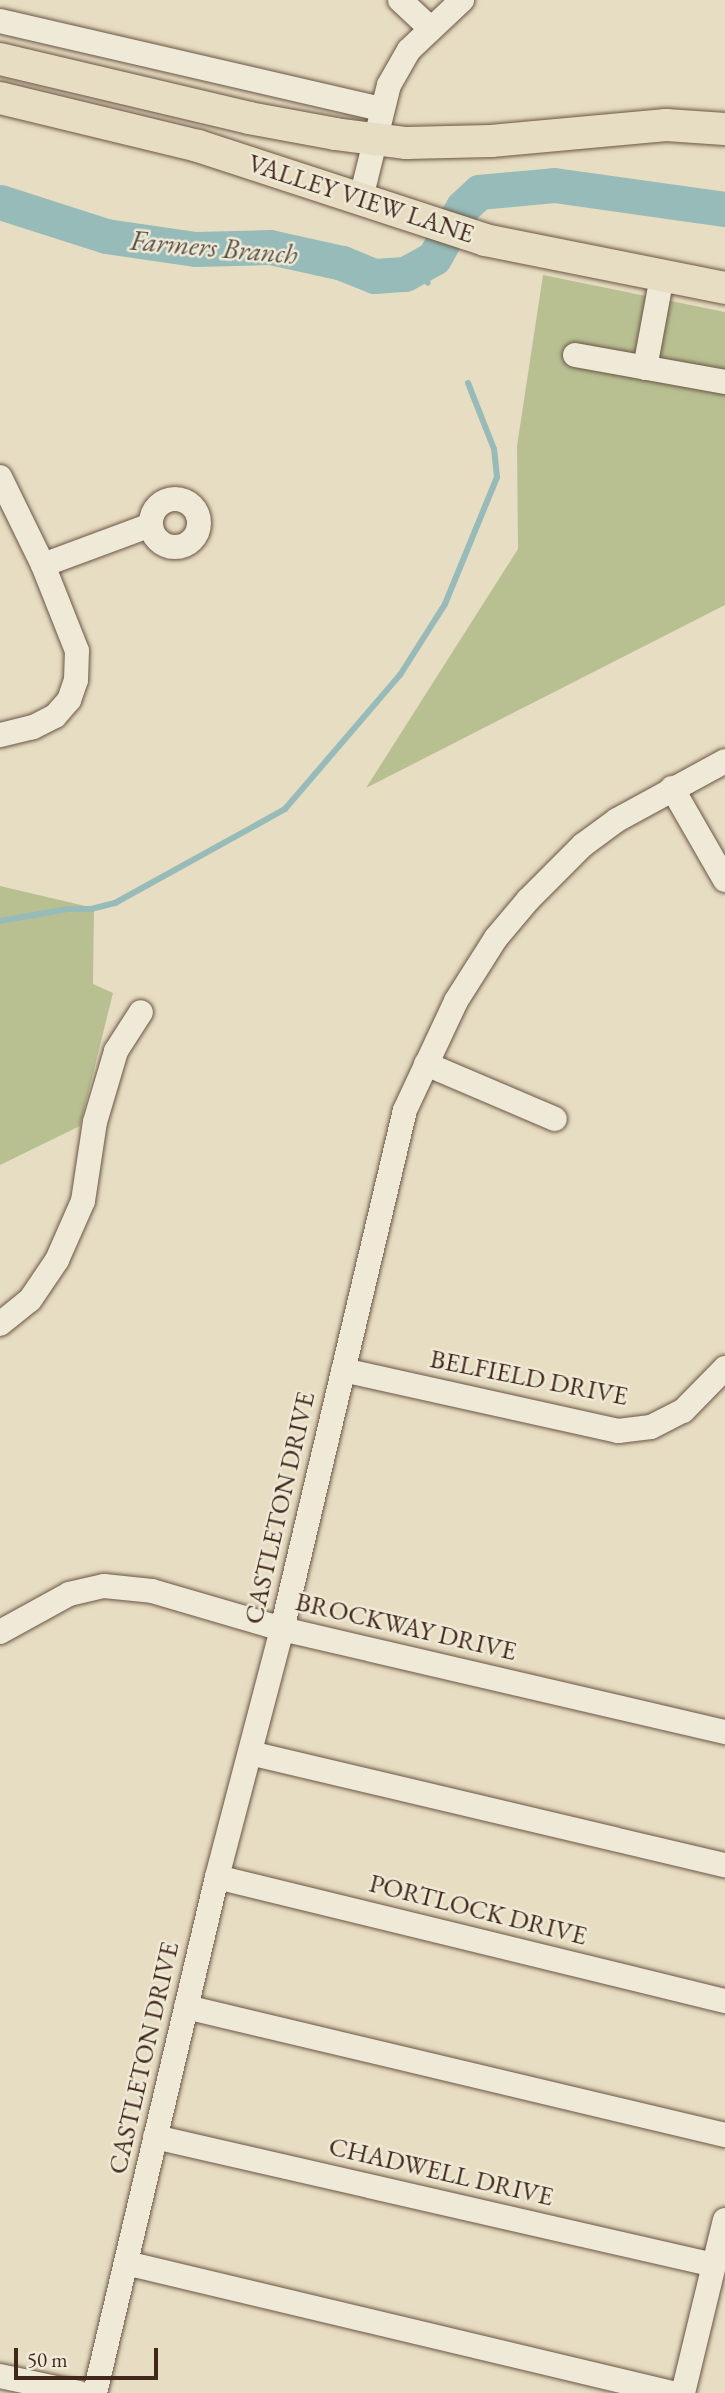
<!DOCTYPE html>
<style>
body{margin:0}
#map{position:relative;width:725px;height:2393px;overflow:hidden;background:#e7ddc2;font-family:"EB Garamond",serif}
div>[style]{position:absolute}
.green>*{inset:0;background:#b8c092}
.stream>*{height:6px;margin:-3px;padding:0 3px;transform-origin:3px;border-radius:3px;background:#97bbb8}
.river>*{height:35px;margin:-17.5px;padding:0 17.5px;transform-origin:17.5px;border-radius:17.5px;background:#97bbb8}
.roads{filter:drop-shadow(0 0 2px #6b5545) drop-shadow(0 0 2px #6b5545)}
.minor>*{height:24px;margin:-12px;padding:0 12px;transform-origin:12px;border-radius:12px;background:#efe9d7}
.minor>.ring{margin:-12px;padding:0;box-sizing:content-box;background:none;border:24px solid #efe9d7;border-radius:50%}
.major>*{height:32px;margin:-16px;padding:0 16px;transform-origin:16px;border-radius:16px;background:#e7ddc2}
span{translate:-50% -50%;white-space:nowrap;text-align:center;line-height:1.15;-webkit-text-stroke:5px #efe9d7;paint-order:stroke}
.street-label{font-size:26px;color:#42281b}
.water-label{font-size:28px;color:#574d42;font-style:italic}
.scale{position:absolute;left:14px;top:2348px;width:144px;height:32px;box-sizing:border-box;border:4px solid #42281b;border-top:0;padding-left:9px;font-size:21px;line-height:24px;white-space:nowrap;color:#42281b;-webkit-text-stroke:5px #efe9d7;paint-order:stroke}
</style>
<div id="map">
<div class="green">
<div style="clip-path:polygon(543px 275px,725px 312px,725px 605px,366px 788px,518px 549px,517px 446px)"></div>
<div style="clip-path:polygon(0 886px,94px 908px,93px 984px,113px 993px,80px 1126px,0 1165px)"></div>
</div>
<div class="stream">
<div style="left:421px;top:266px;width:18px;rotate:68deg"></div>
<div style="left:0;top:921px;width:69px;rotate:-10deg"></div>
<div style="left:68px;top:909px;width:23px"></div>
<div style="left:91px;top:909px;width:25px;rotate:-14deg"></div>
<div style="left:115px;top:903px;width:194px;rotate:-28.9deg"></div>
<div style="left:285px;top:809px;width:177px;rotate:-49.4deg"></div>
<div style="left:400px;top:675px;width:84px;rotate:-57.6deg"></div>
<div style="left:445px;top:604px;width:137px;rotate:-67.7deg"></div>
<div style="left:497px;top:477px;width:28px;rotate:-96deg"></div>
<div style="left:494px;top:449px;width:71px;rotate:-111.5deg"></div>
</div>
<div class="river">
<div style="left:0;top:202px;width:111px;rotate:17.8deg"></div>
<div style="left:106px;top:236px;width:90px;rotate:8.3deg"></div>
<div style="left:195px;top:249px;width:75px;rotate:-1.5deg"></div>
<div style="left:270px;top:247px;width:74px;rotate:12.5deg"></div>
<div style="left:342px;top:263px;width:35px;rotate:22deg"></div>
<div style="left:374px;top:276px;width:31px;rotate:-4deg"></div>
<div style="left:405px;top:274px;width:33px;rotate:-29deg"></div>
<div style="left:434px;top:258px;width:59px;rotate:-60.4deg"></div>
<div style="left:463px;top:207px;width:22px;rotate:-43deg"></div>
<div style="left:479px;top:192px;width:75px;rotate:-5.3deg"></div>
<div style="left:554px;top:185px;width:173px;rotate:8deg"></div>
</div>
<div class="roads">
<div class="minor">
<div style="left:400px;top:0;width:41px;rotate:43deg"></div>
<div style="left:0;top:21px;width:391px;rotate:13deg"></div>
<div style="left:361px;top:198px;width:116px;rotate:-76.1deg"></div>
<div style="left:389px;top:85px;width:40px;rotate:-60.3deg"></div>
<div style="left:409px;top:50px;width:73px;rotate:-43.3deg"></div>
<div style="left:575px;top:355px;width:152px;rotate:10.2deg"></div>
<div style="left:645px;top:368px;width:94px;rotate:-79.5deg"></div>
<div style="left:0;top:477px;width:98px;rotate:64deg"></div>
<div style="left:43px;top:565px;width:92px;rotate:68.4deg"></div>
<div style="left:77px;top:651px;width:29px;rotate:92deg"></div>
<div style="left:76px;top:680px;width:21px;rotate:109deg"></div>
<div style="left:69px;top:700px;width:21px;rotate:131deg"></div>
<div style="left:55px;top:716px;width:25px;rotate:153deg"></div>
<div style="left:33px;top:727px;width:34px;rotate:166deg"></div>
<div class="ring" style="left:151px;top:499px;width:24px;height:24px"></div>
<div style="left:43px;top:565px;width:115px;rotate:-20.3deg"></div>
<div style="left:672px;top:788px;width:106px;rotate:60.1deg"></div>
<div style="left:426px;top:1064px;width:140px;rotate:23.1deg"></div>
<div style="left:0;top:1324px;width:38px;rotate:-39deg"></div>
<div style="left:30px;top:1300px;width:48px;rotate:-56deg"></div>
<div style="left:57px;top:1260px;width:64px;rotate:-66.2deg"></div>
<div style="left:83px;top:1201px;width:80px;rotate:-81.4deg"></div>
<div style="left:95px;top:1122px;width:74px;rotate:-73.5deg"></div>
<div style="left:116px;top:1051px;width:46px;rotate:-57.3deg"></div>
<div style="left:343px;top:1370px;width:282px;rotate:12.5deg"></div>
<div style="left:618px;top:1431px;width:33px;rotate:-7deg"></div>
<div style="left:651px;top:1427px;width:36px;rotate:-27deg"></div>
<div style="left:683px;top:1411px;width:60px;rotate:-45.7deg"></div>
<div style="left:0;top:1632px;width:79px;rotate:-28.8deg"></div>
<div style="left:69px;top:1594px;width:36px;rotate:-13deg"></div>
<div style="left:104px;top:1586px;width:48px;rotate:5.9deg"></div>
<div style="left:152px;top:1591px;width:135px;rotate:16.3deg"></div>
<div style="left:282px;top:1629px;width:455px;rotate:13.1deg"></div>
<div style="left:250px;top:1753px;width:488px;rotate:13.3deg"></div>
<div style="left:217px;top:1877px;width:523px;rotate:13.72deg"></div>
<div style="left:186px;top:2007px;width:554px;rotate:13.36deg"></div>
<div style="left:155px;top:2137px;width:573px;rotate:12.9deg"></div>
<div style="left:126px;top:2263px;width:561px;rotate:13.39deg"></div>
<div style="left:0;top:2376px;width:81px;rotate:12.1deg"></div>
<div style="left:95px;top:2393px;width:530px;rotate:-76.7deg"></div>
<div style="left:217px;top:1877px;width:256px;rotate:-75.3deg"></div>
<div style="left:282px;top:1629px;width:533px;rotate:-76.67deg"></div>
<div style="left:405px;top:1110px;width:120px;rotate:-64.9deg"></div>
<div style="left:456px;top:1001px;width:75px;rotate:-57.6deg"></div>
<div style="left:496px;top:938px;width:50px;rotate:-49.9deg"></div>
<div style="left:528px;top:900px;width:78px;rotate:-45deg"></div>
<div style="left:583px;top:845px;width:42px;rotate:-36.3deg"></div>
<div style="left:617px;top:820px;width:123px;rotate:-28.6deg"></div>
<div style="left:683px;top:2393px;width:178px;rotate:-76.4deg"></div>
</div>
<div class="major">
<div style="left:0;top:59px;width:256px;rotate:13.3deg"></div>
<div style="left:249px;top:118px;width:87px;rotate:10.5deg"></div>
<div style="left:335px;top:134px;width:72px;rotate:7.2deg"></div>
<div style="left:406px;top:143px;width:85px;rotate:-1.3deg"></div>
<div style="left:491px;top:141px;width:176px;rotate:-5.2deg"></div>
<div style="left:666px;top:125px;width:59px;rotate:3.9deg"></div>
<div style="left:0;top:98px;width:204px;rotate:13.6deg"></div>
<div style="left:198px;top:146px;width:302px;rotate:18.1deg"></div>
<div style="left:485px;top:240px;width:245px;rotate:11.3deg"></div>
</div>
</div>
<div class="street-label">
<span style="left:361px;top:199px;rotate:18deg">VALLEY VIEW LANE</span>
<span style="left:529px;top:1378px;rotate:11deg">BELFIELD DRIVE</span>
<span style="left:280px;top:1508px;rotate:-77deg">CASTLETON DRIVE</span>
<span style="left:406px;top:1627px;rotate:13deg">BROCKWAY DRIVE</span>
<span style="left:478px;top:1910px;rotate:14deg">PORTLOCK DRIVE</span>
<span style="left:144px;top:2058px;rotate:-77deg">CASTLETON DRIVE</span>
<span style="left:441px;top:2172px;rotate:13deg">CHADWELL DRIVE</span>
</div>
<div class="water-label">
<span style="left:214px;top:247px;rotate:5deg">Farmers Branch</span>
</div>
<div class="scale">50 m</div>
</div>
